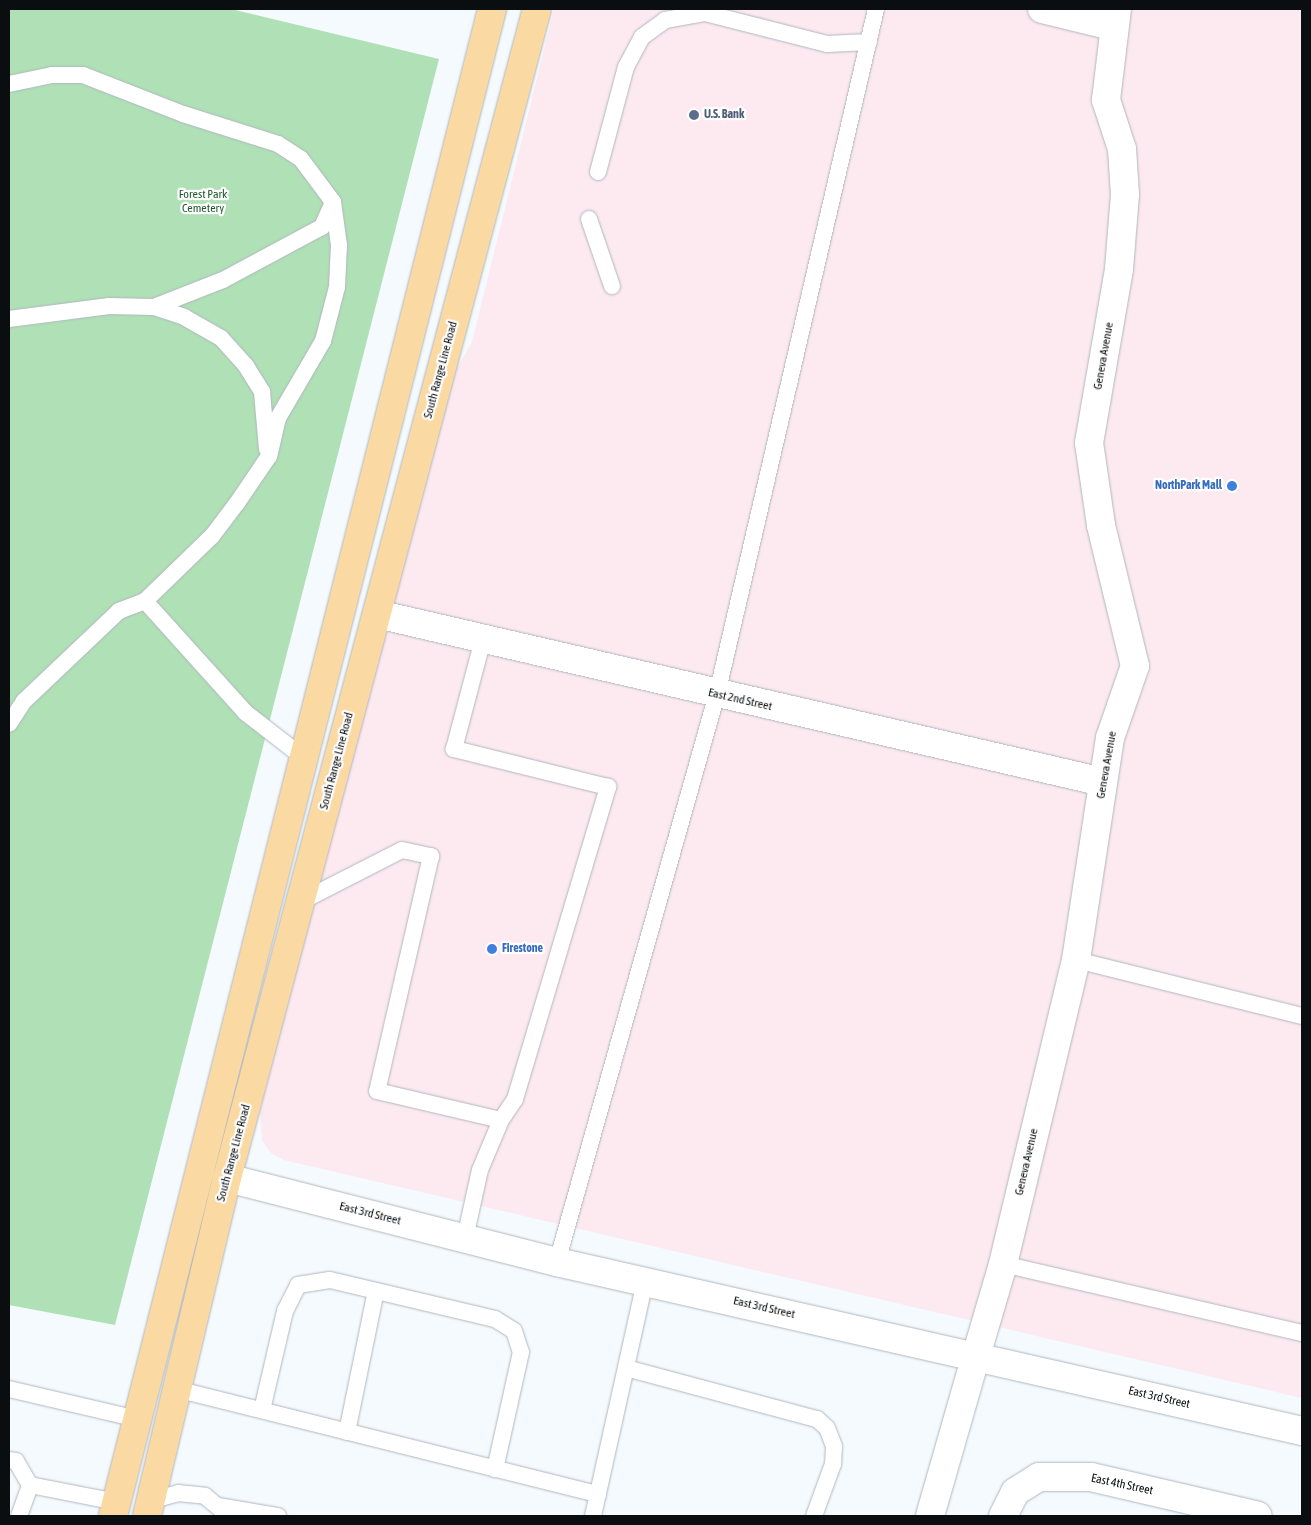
<!DOCTYPE html>
<style>
body{margin:0}
#map{position:relative;width:1311px;height:1525px;overflow:hidden;background:#f5fafe;font-family:"Asap Condensed",sans-serif}
div>[style]{position:absolute}
.commercial>*{inset:0;background:#fde9f0}
.green>*{inset:0;background:#b0e1b6}
.roads{filter:drop-shadow(0 0 1px #b0b7be) drop-shadow(0 0 1px #b0b7be)}
.service>*{height:16px;margin:-8px;padding:0 8px;transform-origin:8px;border-radius:8px;background:#fff}
.minor>*{height:28px;margin:-14px;padding:0 14px;transform-origin:14px;border-radius:14px;background:#fff}
.tertiary>*{height:28px;margin:-14px;padding:0 14px;transform-origin:14px;border-radius:14px;background:#fff}
.primary>*{height:28px;margin:-14px;padding:0 14px;transform-origin:14px;border-radius:14px;background:#fad9a3}
.dots>*{width:14px;height:14px;translate:-50% -50%;box-sizing:border-box;border:2px solid #fff;border-radius:50%}
span{translate:-50% -50%;white-space:nowrap;text-align:center;line-height:1.15;-webkit-text-stroke:4.5px #fff;paint-order:stroke}
.service-label{font-size:12px;color:#4e5e75;font-weight:700}
.left{translate:0 -50%;text-align:left}
.park-label{font-size:12px;color:#20592d}
.street-label{font-size:12px;color:#0b0e10}
.shop-label{font-size:12px;color:#366cbe;font-weight:700}
.right{translate:-100% -50%;text-align:right}
.frame{position:absolute;inset:0;border:10px solid #0b0e10;pointer-events:none}
</style>
<div id="map">
<div class="commercial">
<div style="clip-path:polygon(554px 9px,1302px 9px,1302px 1398px,284px 1160px,271px 1153px,262px 1141px,260px 1112px,436px 405px,472px 342px)"></div>
</div>
<div class="green">
<div style="clip-path:polygon(9px 9px,231px 9px,439px 59px,115px 1325px,9px 1305px)"></div>
</div>
<div class="roads">
<div class="service">
<div style="left:9px;top:84px;width:44px;rotate:-11.8deg"></div>
<div style="left:52px;top:75px;width:31px"></div>
<div style="left:83px;top:75px;width:107px;rotate:21.3deg"></div>
<div style="left:183px;top:114px;width:100px;rotate:17.5deg"></div>
<div style="left:278px;top:144px;width:27px;rotate:33deg"></div>
<div style="left:301px;top:159px;width:54px;rotate:53.3deg"></div>
<div style="left:333px;top:202px;width:43px;rotate:82.1deg"></div>
<div style="left:339px;top:245px;width:42px;rotate:92.7deg"></div>
<div style="left:337px;top:287px;width:56px;rotate:104.5deg"></div>
<div style="left:323px;top:341px;width:89px;rotate:120.3deg"></div>
<div style="left:278px;top:418px;width:39px;rotate:103deg"></div>
<div style="left:269px;top:456px;width:57px;rotate:124.2deg"></div>
<div style="left:237px;top:503px;width:41px;rotate:127.1deg"></div>
<div style="left:212px;top:536px;width:93px;rotate:135.9deg"></div>
<div style="left:145px;top:601px;width:28px;rotate:159deg"></div>
<div style="left:119px;top:611px;width:131px;rotate:136.5deg"></div>
<div style="left:24px;top:701px;width:27px;rotate:123deg"></div>
<div style="left:598px;top:172px;width:109px;rotate:-75.1deg"></div>
<div style="left:626px;top:67px;width:34px;rotate:-62deg"></div>
<div style="left:642px;top:37px;width:29px;rotate:-36deg"></div>
<div style="left:665px;top:20px;width:41px;rotate:-9.9deg"></div>
<div style="left:705px;top:13px;width:126px;rotate:14.3deg"></div>
<div style="left:827px;top:44px;width:42px;rotate:-2.7deg"></div>
<div style="left:589px;top:219px;width:71px;rotate:71.1deg"></div>
<div style="left:154px;top:307px;width:74px;rotate:-21.4deg"></div>
<div style="left:223px;top:280px;width:112px;rotate:-28.2deg"></div>
<div style="left:322px;top:227px;width:27px;rotate:-66deg"></div>
<div style="left:9px;top:319px;width:101px;rotate:-7.4deg"></div>
<div style="left:109px;top:306px;width:45px;rotate:1.3deg"></div>
<div style="left:154px;top:307px;width:32px;rotate:18deg"></div>
<div style="left:184px;top:317px;width:43px;rotate:29.6deg"></div>
<div style="left:221px;top:338px;width:38px;rotate:48deg"></div>
<div style="left:246px;top:366px;width:31px;rotate:58deg"></div>
<div style="left:262px;top:392px;width:57px;rotate:85deg"></div>
<div style="left:145px;top:601px;width:151px;rotate:48deg"></div>
<div style="left:246px;top:713px;width:73px;rotate:37.8deg"></div>
<div style="left:300px;top:902px;width:114px;rotate:-27deg"></div>
<div style="left:402px;top:850px;width:30px;rotate:12deg"></div>
<div style="left:431px;top:856px;width:241px;rotate:102.9deg"></div>
<div style="left:377px;top:1091px;width:127px;rotate:13.2deg"></div>
<div style="left:501px;top:1120px;width:25px;rotate:-56deg"></div>
<div style="left:515px;top:1099px;width:326px;rotate:-73.4deg"></div>
<div style="left:608px;top:787px;width:159px;rotate:-166.1deg"></div>
<div style="left:454px;top:749px;width:114px;rotate:-75.2deg"></div>
<div style="left:1076px;top:960px;width:233px;rotate:13.9deg"></div>
<div style="left:465px;top:1238px;width:70px;rotate:-77.6deg"></div>
<div style="left:480px;top:1170px;width:54px;rotate:-67.2deg"></div>
<div style="left:557px;top:1262px;width:590px;rotate:-74.27deg"></div>
<div style="left:717px;top:694px;width:703px;rotate:-76.93deg"></div>
<div style="left:1003px;top:1264px;width:307px;rotate:13deg"></div>
<div style="left:626px;top:1368px;width:198px;rotate:15deg"></div>
<div style="left:817px;top:1419px;width:13px;rotate:42deg"></div>
<div style="left:827px;top:1428px;width:19px;rotate:69deg"></div>
<div style="left:834px;top:1446px;width:18px;rotate:93deg"></div>
<div style="left:833px;top:1464px;width:55px;rotate:110.1deg"></div>
<div style="left:9px;top:1389px;width:132px;rotate:13.1deg"></div>
<div style="left:176px;top:1389px;width:435px;rotate:14deg"></div>
<div style="left:262px;top:1410px;width:102px;rotate:-76.9deg"></div>
<div style="left:285px;top:1311px;width:29px;rotate:-63deg"></div>
<div style="left:298px;top:1285px;width:32px;rotate:-9deg"></div>
<div style="left:330px;top:1280px;width:170px;rotate:13.3deg"></div>
<div style="left:495px;top:1319px;width:22px;rotate:32deg"></div>
<div style="left:514px;top:1331px;width:22px;rotate:72deg"></div>
<div style="left:521px;top:1352px;width:120px;rotate:102.5deg"></div>
<div style="left:347px;top:1432px;width:144px;rotate:-78.4deg"></div>
<div style="left:9px;top:1460px;width:7px;rotate:8deg"></div>
<div style="left:16px;top:1461px;width:28px;rotate:60deg"></div>
<div style="left:30px;top:1485px;width:89px;rotate:11.1deg"></div>
<div style="left:149px;top:1501px;width:30px;rotate:-15deg"></div>
<div style="left:178px;top:1493px;width:27px;rotate:6deg"></div>
<div style="left:205px;top:1496px;width:31px;rotate:40deg"></div>
<div style="left:218px;top:1506px;width:61px;rotate:9.5deg"></div>
<div style="left:19px;top:1516px;width:33px;rotate:-70deg"></div>
<div style="left:593px;top:1516px;width:240px;rotate:-77.5deg"></div>
</div>
<div class="minor">
<div style="left:1042px;top:9px;width:72px;rotate:13.7deg"></div>
<div style="left:377px;top:614px;width:745px;rotate:13.03deg"></div>
<div style="left:227px;top:1178px;width:341px;rotate:14.3deg"></div>
<div style="left:557px;top:1262px;width:764px;rotate:12.78deg"></div>
<div style="left:976px;top:1356px;width:96px;rotate:-73.6deg"></div>
<div style="left:1003px;top:1264px;width:313px;rotate:-76.5deg"></div>
<div style="left:1076px;top:960px;width:225px;rotate:-81.3deg"></div>
<div style="left:1110px;top:738px;width:76px;rotate:-70.9deg"></div>
<div style="left:1135px;top:666px;width:145px;rotate:-103.6deg"></div>
<div style="left:1101px;top:525px;width:83px;rotate:-98.3deg"></div>
<div style="left:1089px;top:443px;width:177px;rotate:-80.2deg"></div>
<div style="left:1119px;top:269px;width:74px;rotate:-85.4deg"></div>
<div style="left:1125px;top:195px;width:46px;rotate:-93.7deg"></div>
<div style="left:1122px;top:149px;width:52px;rotate:-108.1deg"></div>
<div style="left:1106px;top:100px;width:92px;rotate:-83.1deg"></div>
<div style="left:1003px;top:1516px;width:27px;rotate:-63deg"></div>
<div style="left:1015px;top:1492px;width:28px;rotate:-32deg"></div>
<div style="left:1039px;top:1477px;width:52px"></div>
<div style="left:1091px;top:1477px;width:171px;rotate:13.1deg"></div>
</div>
<div class="tertiary">
<div style="left:930px;top:1516px;width:166px;rotate:-74deg"></div>
</div>
<div class="primary">
<div style="left:113px;top:1516px;width:1554px;rotate:-75.88deg"></div>
<div style="left:147px;top:1516px;width:347px;rotate:-76.7deg"></div>
<div style="left:227px;top:1178px;width:1209px;rotate:-75.15deg"></div>
</div>
</div>
<div class="dots">
<div style="left:694px;top:115px;background:#5c6f8a"></div>
<div style="left:1232px;top:486px;background:#3f7fe0"></div>
<div style="left:492px;top:949px;background:#3f7fe0"></div>
</div>
<div class="service-label">
<span class="left" style="left:704px;top:115px">U.S. Bank</span>
</div>
<div class="park-label">
<span style="left:203px;top:202px">Forest Park<br>Cemetery</span>
</div>
<div class="street-label">
<span style="left:1104px;top:356px;rotate:-80deg">Geneva Avenue</span>
<span style="left:441px;top:370px;rotate:-75deg">South Range Line Road</span>
<span style="left:740px;top:700px;rotate:13deg">East 2nd Street</span>
<span style="left:337px;top:761px;rotate:-75deg">South Range Line Road</span>
<span style="left:1107px;top:765px;rotate:-80deg">Geneva Avenue</span>
<span style="left:234px;top:1153px;rotate:-75deg">South Range Line Road</span>
<span style="left:1027px;top:1162px;rotate:-77deg">Geneva Avenue</span>
<span style="left:370px;top:1214px;rotate:14deg">East 3rd Street</span>
<span style="left:764px;top:1308px;rotate:13deg">East 3rd Street</span>
<span style="left:1159px;top:1398px;rotate:13deg">East 3rd Street</span>
<span style="left:1122px;top:1485px;rotate:12deg">East 4th Street</span>
</div>
<div class="shop-label">
<span class="right" style="left:1222px;top:486px">NorthPark Mall</span>
<span class="left" style="left:502px;top:949px">Firestone</span>
</div>
<div class="frame"></div>
</div>
